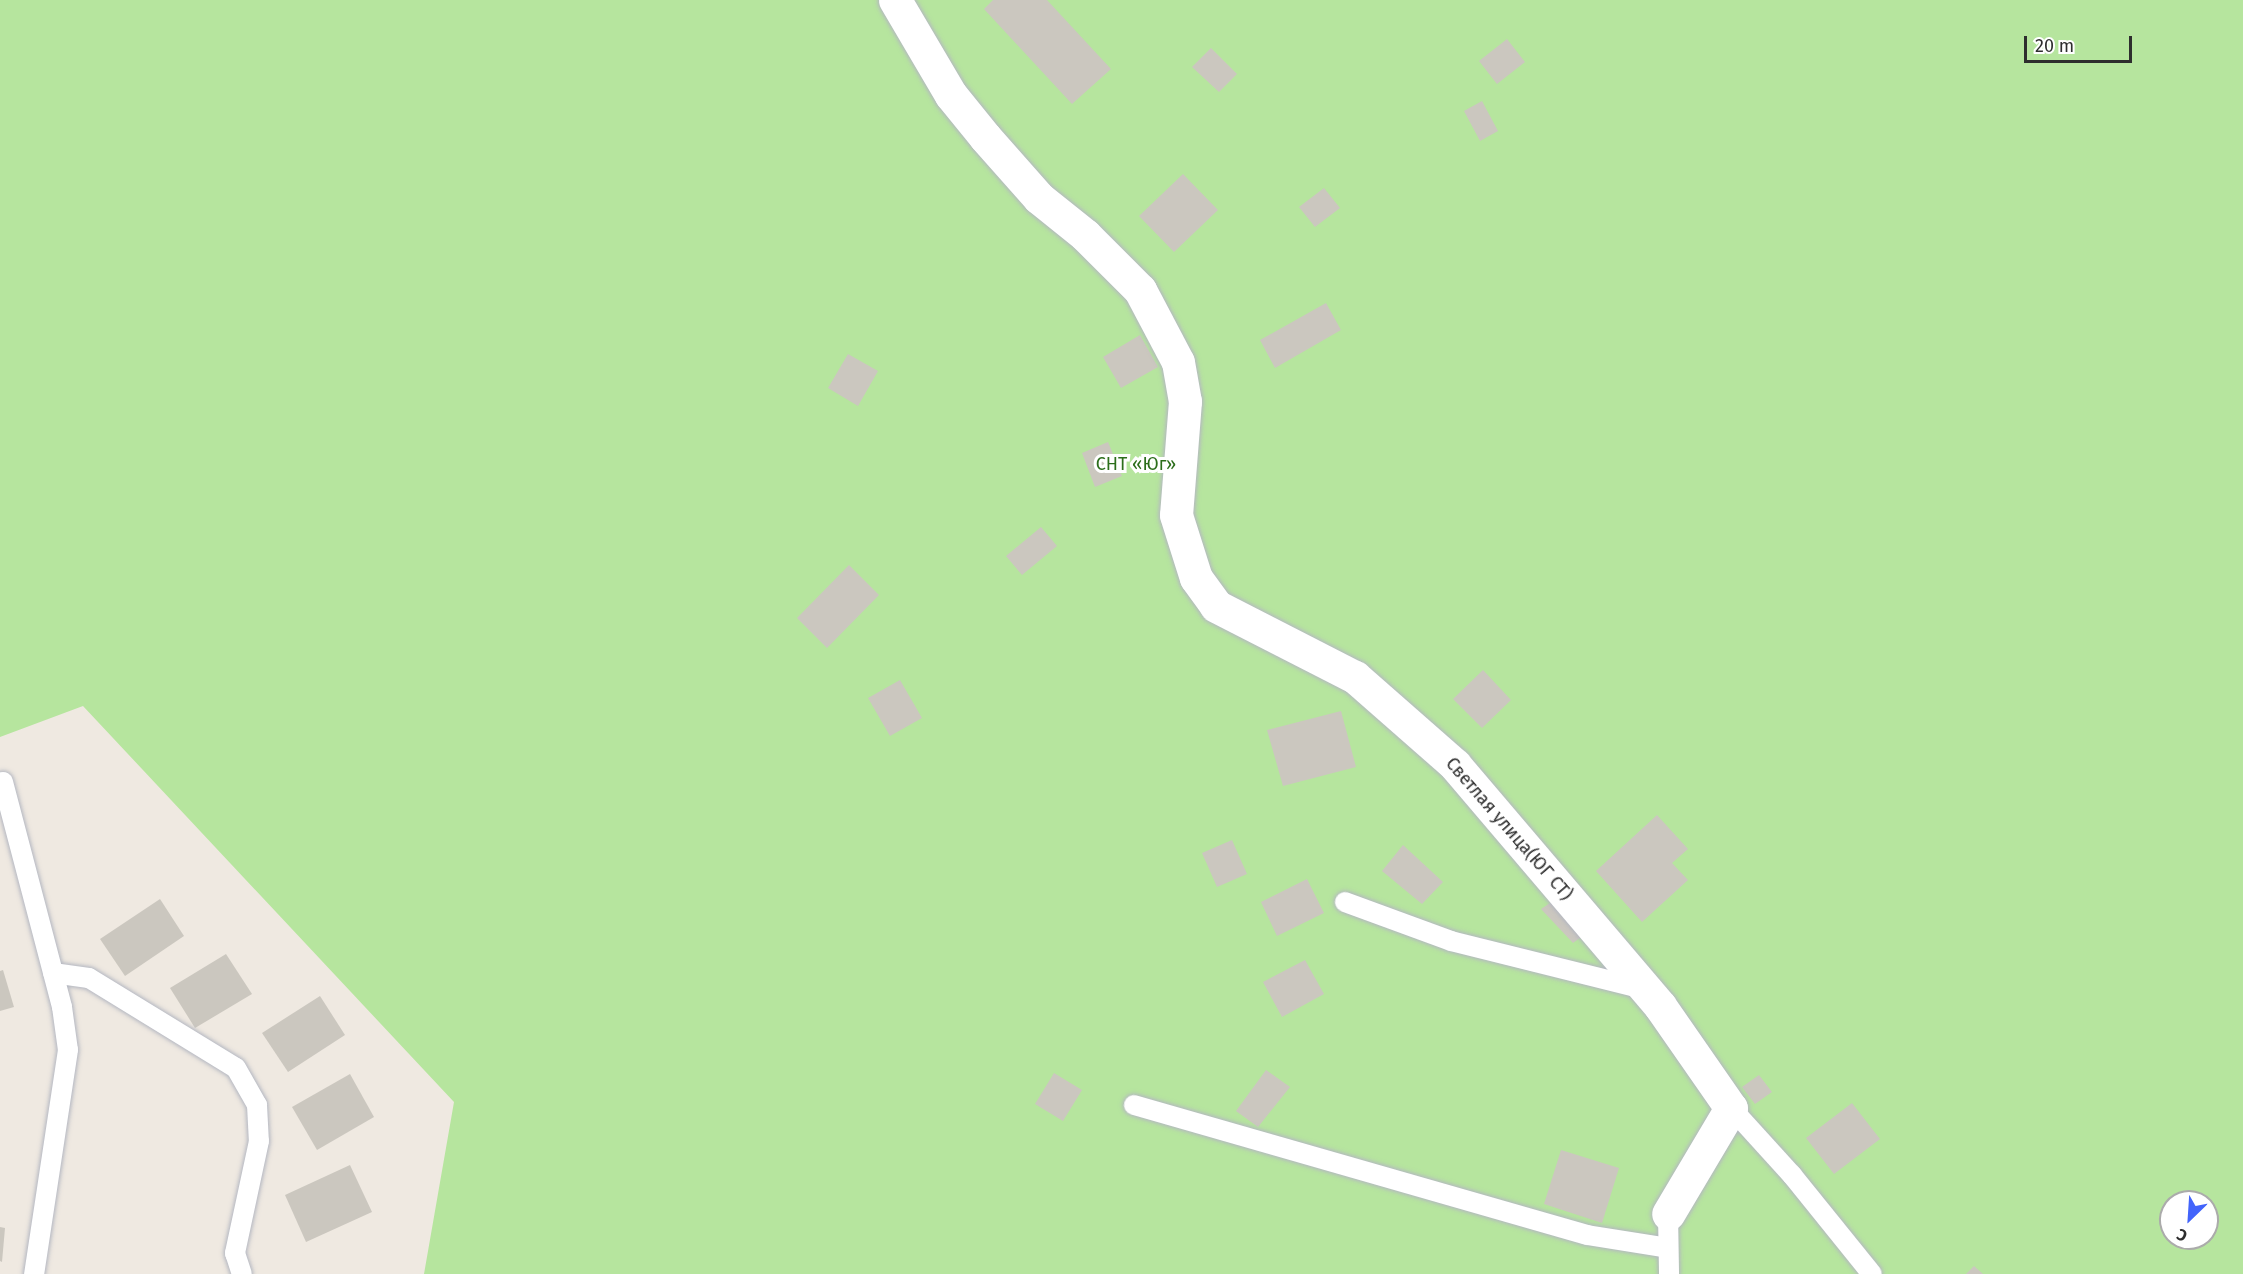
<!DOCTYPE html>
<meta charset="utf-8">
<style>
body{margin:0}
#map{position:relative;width:2243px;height:1274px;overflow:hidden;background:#efe9e1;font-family:"Fira Sans",sans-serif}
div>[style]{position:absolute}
.green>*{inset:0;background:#b6e59e}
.building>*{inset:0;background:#cbc7bf}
.roads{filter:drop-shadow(0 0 2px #b4b7c1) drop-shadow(0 0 2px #b4b7c1)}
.lane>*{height:20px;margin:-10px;padding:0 10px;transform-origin:10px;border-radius:10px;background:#fff}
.street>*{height:33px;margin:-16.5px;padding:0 16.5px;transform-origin:16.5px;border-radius:16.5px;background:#fff}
span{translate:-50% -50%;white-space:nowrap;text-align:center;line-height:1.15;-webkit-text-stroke:6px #fff;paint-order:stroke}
.park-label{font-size:18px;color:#2c6e1b}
.street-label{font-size:18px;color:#2e2e2e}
.north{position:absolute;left:2159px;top:1190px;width:60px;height:60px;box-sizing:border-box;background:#fff;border:2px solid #ababab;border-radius:50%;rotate:205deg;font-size:16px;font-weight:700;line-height:24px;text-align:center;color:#2e2e2e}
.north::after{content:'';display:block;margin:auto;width:21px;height:27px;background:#4264fb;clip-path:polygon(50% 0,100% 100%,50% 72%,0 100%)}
.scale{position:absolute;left:2024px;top:36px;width:108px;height:27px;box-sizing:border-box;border:3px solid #2e2e2e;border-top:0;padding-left:8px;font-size:18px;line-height:21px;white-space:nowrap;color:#2e2e2e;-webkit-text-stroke:4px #fff;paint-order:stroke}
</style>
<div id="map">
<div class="green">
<div style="clip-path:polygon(evenodd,0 0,2243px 0,2243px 1274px,424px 1274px,454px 1102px,83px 706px,0 737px,0 0,2171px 1202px,2207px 1202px,2207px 1238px,2171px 1238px,2171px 1202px)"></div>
</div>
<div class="building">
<div style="clip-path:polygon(993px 0,1047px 0,1111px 69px,1072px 104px,984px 9px)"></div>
<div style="clip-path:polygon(1507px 39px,1525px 62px,1497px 84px,1479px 61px)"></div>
<div style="clip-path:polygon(1211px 48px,1237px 74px,1219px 92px,1192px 67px)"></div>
<div style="clip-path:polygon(1482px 101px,1498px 131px,1480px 141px,1464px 111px)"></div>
<div style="clip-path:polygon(1183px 174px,1218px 210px,1174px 252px,1139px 216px)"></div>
<div style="clip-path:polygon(1324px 188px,1340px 208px,1315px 227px,1299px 207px)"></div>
<div style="clip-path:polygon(1326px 303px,1341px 330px,1275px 368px,1260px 340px)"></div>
<div style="clip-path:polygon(1140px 335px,1158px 367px,1121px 388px,1103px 357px)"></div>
<div style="clip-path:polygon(848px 354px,878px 371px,858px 406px,828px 388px)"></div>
<div style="clip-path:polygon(1108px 442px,1122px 476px,1095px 487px,1082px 453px)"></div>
<div style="clip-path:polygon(1041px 527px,1057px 546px,1022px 575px,1006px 556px)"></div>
<div style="clip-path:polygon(849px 565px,879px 595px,827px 648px,797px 618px)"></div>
<div style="clip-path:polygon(1483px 670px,1511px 700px,1482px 728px,1453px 699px)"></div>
<div style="clip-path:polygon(900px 680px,922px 718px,890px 736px,868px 698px)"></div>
<div style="clip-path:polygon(1341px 711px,1356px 767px,1283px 786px,1267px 730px)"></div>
<div style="clip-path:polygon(1657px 815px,1688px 849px,1672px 863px,1688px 880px,1642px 922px,1596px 871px)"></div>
<div style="clip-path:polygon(1232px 840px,1247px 874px,1217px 887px,1202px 853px)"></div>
<div style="clip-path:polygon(1403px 845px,1443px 882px,1422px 904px,1382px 871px)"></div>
<div style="clip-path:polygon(1307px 879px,1324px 913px,1277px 936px,1261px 902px)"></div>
<div style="clip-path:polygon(1559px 897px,1588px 932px,1573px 943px,1541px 909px)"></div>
<div style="clip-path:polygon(160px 899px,184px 936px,125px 976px,100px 939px)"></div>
<div style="clip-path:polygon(226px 954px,252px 994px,195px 1028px,170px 988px)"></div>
<div style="clip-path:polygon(1305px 960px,1324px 994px,1282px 1017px,1263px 982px)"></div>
<div style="clip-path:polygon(3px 970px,14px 1007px,0 1011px,0 971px)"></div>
<div style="clip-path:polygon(320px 996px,345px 1035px,288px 1072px,262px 1033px)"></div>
<div style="clip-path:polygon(1266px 1070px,1290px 1087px,1258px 1127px,1236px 1111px)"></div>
<div style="clip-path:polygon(1054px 1073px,1082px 1090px,1063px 1121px,1035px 1104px)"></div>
<div style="clip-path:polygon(350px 1074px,374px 1117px,317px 1150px,292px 1107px)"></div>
<div style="clip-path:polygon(1759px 1075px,1772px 1092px,1755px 1104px,1742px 1087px)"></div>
<div style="clip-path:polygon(1852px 1103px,1880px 1139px,1834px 1174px,1806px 1138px)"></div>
<div style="clip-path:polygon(1561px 1150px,1619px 1168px,1602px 1223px,1544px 1204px)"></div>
<div style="clip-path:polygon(350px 1165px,372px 1212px,306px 1242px,285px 1195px)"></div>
<div style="clip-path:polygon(0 1227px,5px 1228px,2px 1262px,0 1261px)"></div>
<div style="clip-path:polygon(1974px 1266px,1983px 1274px,1966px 1274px)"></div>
</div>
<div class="roads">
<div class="lane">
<div style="left:3px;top:782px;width:233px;rotate:75.3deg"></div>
<div style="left:62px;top:1007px;width:43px;rotate:82.1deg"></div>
<div style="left:68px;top:1050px;width:227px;rotate:98.6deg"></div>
<div style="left:1345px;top:902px;width:113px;rotate:20.2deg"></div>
<div style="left:1451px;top:941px;width:199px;rotate:14deg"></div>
<div style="left:53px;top:973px;width:36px;rotate:8deg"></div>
<div style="left:89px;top:978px;width:172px;rotate:31.5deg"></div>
<div style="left:236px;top:1068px;width:43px;rotate:60.4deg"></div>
<div style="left:257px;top:1105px;width:36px;rotate:87deg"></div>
<div style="left:259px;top:1141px;width:115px;rotate:102.1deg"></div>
<div style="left:235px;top:1253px;width:22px;rotate:72deg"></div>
<div style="left:1134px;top:1105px;width:471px;rotate:16deg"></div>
<div style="left:1587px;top:1235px;width:82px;rotate:9.1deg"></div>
<div style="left:1731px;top:1108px;width:91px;rotate:47.7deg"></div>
<div style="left:1792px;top:1175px;width:127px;rotate:51.1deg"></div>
<div style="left:1668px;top:1214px;width:60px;rotate:89deg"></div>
</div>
<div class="street">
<div style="left:895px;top:0;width:110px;rotate:59.5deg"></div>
<div style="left:951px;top:95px;width:54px;rotate:51deg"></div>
<div style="left:985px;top:137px;width:81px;rotate:48.5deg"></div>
<div style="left:1039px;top:198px;width:59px;rotate:38.8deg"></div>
<div style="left:1085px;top:235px;width:78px;rotate:45deg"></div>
<div style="left:1140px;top:290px;width:81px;rotate:62.2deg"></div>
<div style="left:1178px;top:362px;width:40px;rotate:80deg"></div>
<div style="left:1185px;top:401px;width:114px;rotate:94.5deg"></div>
<div style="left:1176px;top:515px;width:66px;rotate:72.4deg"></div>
<div style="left:1196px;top:578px;width:34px;rotate:54deg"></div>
<div style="left:1216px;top:606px;width:156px;rotate:27.1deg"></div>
<div style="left:1355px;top:677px;width:133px;rotate:41.3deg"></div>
<div style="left:1455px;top:765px;width:316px;rotate:49.6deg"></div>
<div style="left:1660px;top:1006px;width:124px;rotate:55.2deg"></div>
<div style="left:1731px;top:1108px;width:123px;rotate:120.7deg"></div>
</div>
</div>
<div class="park-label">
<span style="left:1136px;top:464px">СНТ «Юг»</span>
</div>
<div class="street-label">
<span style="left:1509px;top:829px;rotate:49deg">Светлая улица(ЮГ СТ)</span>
</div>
<div class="north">С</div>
<div class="scale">20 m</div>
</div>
